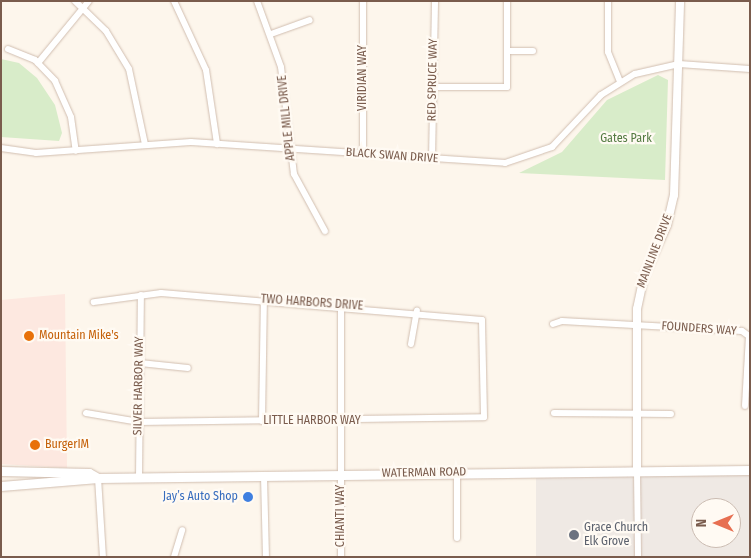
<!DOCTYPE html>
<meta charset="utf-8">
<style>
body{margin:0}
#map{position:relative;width:751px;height:558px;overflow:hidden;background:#fdf6ec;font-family:"Fira Sans Condensed",sans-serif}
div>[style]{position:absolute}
.commercial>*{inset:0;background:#fde8e0}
.industrial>*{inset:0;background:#efe9e4}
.green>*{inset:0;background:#d8ecc9}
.roads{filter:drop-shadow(0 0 1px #d1beb0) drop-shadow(0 0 1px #d1beb0)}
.minor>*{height:6px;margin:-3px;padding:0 3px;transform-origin:3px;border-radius:3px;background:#fff}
.tertiary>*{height:8px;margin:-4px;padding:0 4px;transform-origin:4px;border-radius:4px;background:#fff}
.secondary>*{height:9px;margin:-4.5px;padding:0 4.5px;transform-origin:4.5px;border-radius:4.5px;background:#fff}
.dots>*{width:14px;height:14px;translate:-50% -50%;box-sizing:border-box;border:2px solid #fffaf3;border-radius:50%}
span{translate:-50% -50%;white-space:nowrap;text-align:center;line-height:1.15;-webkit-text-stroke:4.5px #fffaf3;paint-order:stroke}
.street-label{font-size:12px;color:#7a5c4d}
.park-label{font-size:12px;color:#537a41}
.food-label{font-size:12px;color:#c56008}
.left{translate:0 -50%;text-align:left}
.shop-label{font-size:12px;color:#366cbe}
.right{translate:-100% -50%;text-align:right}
.worship-label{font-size:12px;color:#5b616d}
.frame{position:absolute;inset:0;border:2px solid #7a5c4d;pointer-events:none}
.north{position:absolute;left:691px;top:498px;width:50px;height:50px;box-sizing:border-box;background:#fffaf3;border:1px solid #cabbb1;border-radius:50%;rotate:270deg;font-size:14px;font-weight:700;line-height:20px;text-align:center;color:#7a5c4d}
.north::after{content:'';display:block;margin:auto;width:18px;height:22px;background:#e76f51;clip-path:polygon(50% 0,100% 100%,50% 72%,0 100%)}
</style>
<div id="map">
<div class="commercial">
<div style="clip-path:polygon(65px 294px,67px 468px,1px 464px,1px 300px)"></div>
</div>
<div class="industrial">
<div style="clip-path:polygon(evenodd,750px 470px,750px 557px,536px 557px,536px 472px,750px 470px,701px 508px,731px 508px,731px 538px,701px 538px,701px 508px)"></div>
</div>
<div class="green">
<div style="clip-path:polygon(1px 59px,19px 63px,37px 78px,55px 105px,62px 133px,59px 141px,1px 137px)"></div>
<div style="clip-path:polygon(658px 75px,668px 80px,665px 180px,519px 173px,562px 152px,607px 100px)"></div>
</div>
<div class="roads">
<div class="minor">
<div style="left:75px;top:1px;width:43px;rotate:44.1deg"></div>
<div style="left:106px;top:31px;width:44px;rotate:58.8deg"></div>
<div style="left:129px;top:69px;width:77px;rotate:78deg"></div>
<div style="left:174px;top:1px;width:76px;rotate:65.1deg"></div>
<div style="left:206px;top:70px;width:75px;rotate:81.5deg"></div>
<div style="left:257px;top:1px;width:70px;rotate:70deg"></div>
<div style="left:281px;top:67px;width:108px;rotate:83.1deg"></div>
<div style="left:294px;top:174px;width:65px;rotate:61.5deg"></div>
<div style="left:608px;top:1px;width:51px;rotate:90deg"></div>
<div style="left:608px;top:52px;width:31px;rotate:68deg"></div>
<div style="left:271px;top:34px;width:41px;rotate:-19.7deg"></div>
<div style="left:8px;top:49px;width:29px;rotate:22deg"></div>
<div style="left:35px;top:60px;width:29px;rotate:46deg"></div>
<div style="left:55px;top:81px;width:39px;rotate:66deg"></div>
<div style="left:71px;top:117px;width:34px;rotate:82deg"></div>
<div style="left:507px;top:51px;width:26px"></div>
<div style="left:38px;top:63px;width:80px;rotate:-50.6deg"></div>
<div style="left:433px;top:87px;width:74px"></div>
<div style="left:507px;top:87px;width:86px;rotate:-90deg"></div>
<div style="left:1px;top:148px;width:35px;rotate:8deg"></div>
<div style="left:36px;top:153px;width:155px;rotate:-4.1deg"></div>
<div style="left:191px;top:142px;width:315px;rotate:3.8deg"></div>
<div style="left:505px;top:163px;width:50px;rotate:-18.8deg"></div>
<div style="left:552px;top:147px;width:71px;rotate:-46.7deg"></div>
<div style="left:601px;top:95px;width:40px;rotate:-32deg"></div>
<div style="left:635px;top:74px;width:45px;rotate:-12.8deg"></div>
<div style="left:679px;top:64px;width:71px;rotate:4deg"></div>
<div style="left:363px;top:154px;width:153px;rotate:-90deg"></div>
<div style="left:432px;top:159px;width:158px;rotate:-88.9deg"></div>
<div style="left:553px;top:324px;width:9px;rotate:-18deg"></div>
<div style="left:562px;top:321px;width:180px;rotate:3.2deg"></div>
<div style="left:742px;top:331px;width:9px;rotate:36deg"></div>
<div style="left:749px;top:336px;width:70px;rotate:93.3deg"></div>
<div style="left:411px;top:344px;width:34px;rotate:-80deg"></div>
<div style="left:140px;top:363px;width:48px;rotate:5.9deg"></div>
<div style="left:86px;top:413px;width:54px;rotate:9.6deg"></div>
<div style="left:139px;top:422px;width:345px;rotate:-0.8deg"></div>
<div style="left:484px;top:417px;width:97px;rotate:-91.2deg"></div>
<div style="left:482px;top:320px;width:322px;rotate:-175.2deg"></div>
<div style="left:161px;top:293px;width:68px;rotate:172.3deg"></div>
<div style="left:554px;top:413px;width:117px;rotate:0.5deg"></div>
<div style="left:262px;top:421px;width:121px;rotate:-89.1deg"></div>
<div style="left:637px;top:471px;width:86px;rotate:89.3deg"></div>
<div style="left:264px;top:476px;width:81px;rotate:88.6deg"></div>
<div style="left:98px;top:478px;width:79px;rotate:86.4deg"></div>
<div style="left:139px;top:478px;width:183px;rotate:-89.4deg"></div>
<div style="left:457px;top:538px;width:65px;rotate:-90deg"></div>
<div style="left:174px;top:557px;width:28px;rotate:-73deg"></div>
<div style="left:341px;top:557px;width:252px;rotate:-90deg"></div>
</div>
<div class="tertiary">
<div style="left:637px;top:471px;width:162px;rotate:-90deg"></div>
<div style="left:637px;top:309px;width:34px;rotate:-78deg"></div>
<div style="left:644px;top:276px;width:56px;rotate:-65.7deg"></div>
<div style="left:667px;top:225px;width:31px;rotate:-77deg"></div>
<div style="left:674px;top:195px;width:194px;rotate:-88.2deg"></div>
</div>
<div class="secondary">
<div style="left:1px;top:471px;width:88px;rotate:1.3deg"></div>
<div style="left:89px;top:473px;width:10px;rotate:29deg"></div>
<div style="left:1px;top:486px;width:97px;rotate:-4.7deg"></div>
<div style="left:98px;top:478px;width:652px;rotate:-0.7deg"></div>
</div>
</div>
<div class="dots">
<div style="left:29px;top:336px;background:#e8710a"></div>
<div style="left:35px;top:445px;background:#e8710a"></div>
<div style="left:248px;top:497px;background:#3f7fe0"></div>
<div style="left:574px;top:535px;background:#6b7280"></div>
</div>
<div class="street-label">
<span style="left:363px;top:78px;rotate:-90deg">VIRIDIAN WAY</span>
<span style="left:433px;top:80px;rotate:-89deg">RED SPRUCE WAY</span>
<span style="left:287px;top:118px;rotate:-96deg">APPLE MILL DRIVE</span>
<span style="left:392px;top:156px;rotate:4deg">BLACK SWAN DRIVE</span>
<span style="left:655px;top:251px;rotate:-69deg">MAINLINE DRIVE</span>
<span style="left:312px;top:303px;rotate:4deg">TWO HARBORS DRIVE</span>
<span style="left:699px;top:329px;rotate:4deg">FOUNDERS WAY</span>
<span style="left:139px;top:386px;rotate:-89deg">SILVER HARBOR WAY</span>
<span style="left:312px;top:421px">LITTLE HARBOR WAY</span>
<span style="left:424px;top:473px;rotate:-1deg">WATERMAN ROAD</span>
<span style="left:341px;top:516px;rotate:-90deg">CHIANTI WAY</span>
</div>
<div class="park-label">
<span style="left:626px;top:139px">Gates Park</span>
</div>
<div class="food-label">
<span class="left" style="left:39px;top:336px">Mountain Mike's</span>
<span class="left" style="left:45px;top:445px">BurgerIM</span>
</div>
<div class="shop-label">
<span class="right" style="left:238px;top:497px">Jay’s Auto Shop</span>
</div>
<div class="worship-label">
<span class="left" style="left:584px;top:535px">Grace Church<br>Elk Grove</span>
</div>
<div class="frame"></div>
<div class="north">N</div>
</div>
